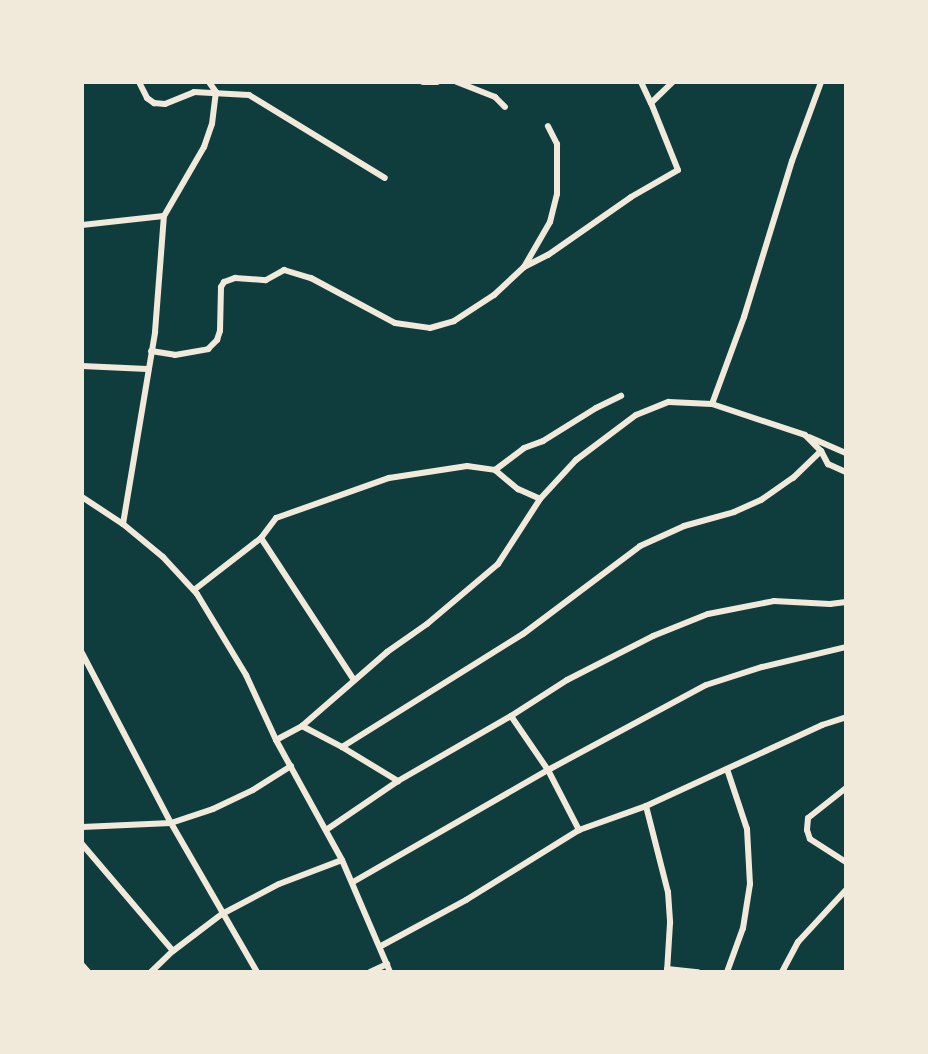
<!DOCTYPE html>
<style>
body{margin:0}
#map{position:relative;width:928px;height:1054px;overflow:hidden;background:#0f3d3e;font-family:Barlow,sans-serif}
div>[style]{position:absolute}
.minor>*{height:6px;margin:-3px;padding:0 3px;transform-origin:3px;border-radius:3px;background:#f1e9da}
span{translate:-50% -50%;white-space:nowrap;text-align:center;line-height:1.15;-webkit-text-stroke:4.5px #f1e9da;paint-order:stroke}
.frame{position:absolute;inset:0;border:84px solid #f1e9da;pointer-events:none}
</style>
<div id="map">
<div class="minor">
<div style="left:139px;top:82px;width:18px;rotate:63deg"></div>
<div style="left:147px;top:98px;width:9px;rotate:36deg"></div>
<div style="left:154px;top:103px;width:11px;rotate:5deg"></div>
<div style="left:165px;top:104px;width:31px;rotate:-22deg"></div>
<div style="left:194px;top:92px;width:55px;rotate:3.1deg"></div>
<div style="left:249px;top:95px;width:159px;rotate:31.4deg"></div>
<div style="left:423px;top:82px;width:14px"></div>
<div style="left:457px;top:82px;width:41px;rotate:21.5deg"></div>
<div style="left:495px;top:97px;width:14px;rotate:45deg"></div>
<div style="left:641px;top:82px;width:23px;rotate:65deg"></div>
<div style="left:651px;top:103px;width:30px;rotate:-44deg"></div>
<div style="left:82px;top:225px;width:82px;rotate:-6.3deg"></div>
<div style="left:524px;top:267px;width:52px;rotate:-60deg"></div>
<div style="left:550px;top:222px;width:29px;rotate:-76deg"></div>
<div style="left:557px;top:194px;width:50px;rotate:-90deg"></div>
<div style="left:557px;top:144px;width:20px;rotate:-117deg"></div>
<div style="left:151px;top:351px;width:24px;rotate:9deg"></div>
<div style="left:175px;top:355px;width:34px;rotate:-10deg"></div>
<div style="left:208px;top:349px;width:13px;rotate:-45deg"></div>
<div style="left:217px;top:340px;width:9px;rotate:-72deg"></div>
<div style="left:220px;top:331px;width:44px;rotate:-88.7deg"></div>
<div style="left:221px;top:287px;width:6px;rotate:-59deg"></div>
<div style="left:224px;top:282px;width:12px;rotate:-20deg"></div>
<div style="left:235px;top:278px;width:31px;rotate:4deg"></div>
<div style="left:266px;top:280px;width:21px;rotate:-29deg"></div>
<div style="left:284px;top:270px;width:28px;rotate:17deg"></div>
<div style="left:311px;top:278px;width:95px;rotate:28.2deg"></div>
<div style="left:395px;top:323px;width:35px;rotate:8deg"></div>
<div style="left:430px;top:328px;width:25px;rotate:-16deg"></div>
<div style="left:454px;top:321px;width:48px;rotate:-33deg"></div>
<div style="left:494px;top:295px;width:41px;rotate:-43deg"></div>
<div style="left:524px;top:267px;width:27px;rotate:-27deg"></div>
<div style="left:548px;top:255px;width:101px;rotate:-34.9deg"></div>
<div style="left:631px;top:197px;width:54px;rotate:-29.9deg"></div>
<div style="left:678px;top:170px;width:72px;rotate:-111.9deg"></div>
<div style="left:82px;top:366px;width:65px;rotate:2.6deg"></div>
<div style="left:712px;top:404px;width:93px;rotate:-69.8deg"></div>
<div style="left:744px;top:317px;width:163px;rotate:-72.9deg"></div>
<div style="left:792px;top:161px;width:84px;rotate:-69.8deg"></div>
<div style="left:809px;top:437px;width:40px;rotate:23.4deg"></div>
<div style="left:495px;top:470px;width:36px;rotate:-37deg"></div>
<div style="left:524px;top:448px;width:20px;rotate:-20deg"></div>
<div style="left:543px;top:441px;width:62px;rotate:-31.9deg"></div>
<div style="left:596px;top:408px;width:28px;rotate:-26deg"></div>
<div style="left:82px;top:497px;width:49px;rotate:33.4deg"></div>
<div style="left:123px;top:524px;width:52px;rotate:39.5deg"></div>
<div style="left:163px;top:557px;width:50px;rotate:47.4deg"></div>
<div style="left:197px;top:594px;width:95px;rotate:58.8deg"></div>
<div style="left:246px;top:675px;width:72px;rotate:65.2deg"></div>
<div style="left:276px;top:740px;width:137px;rotate:61.2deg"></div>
<div style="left:342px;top:860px;width:122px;rotate:66.8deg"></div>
<div style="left:123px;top:524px;width:195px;rotate:-80.5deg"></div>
<div style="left:155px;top:332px;width:116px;rotate:-85.6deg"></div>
<div style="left:164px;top:216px;width:80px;rotate:-59.9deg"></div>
<div style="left:204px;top:147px;width:24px;rotate:-71deg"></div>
<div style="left:212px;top:124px;width:32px;rotate:-83deg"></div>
<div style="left:216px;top:92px;width:12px;rotate:-125deg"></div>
<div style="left:261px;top:538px;width:170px;rotate:56.8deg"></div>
<div style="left:194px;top:590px;width:85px;rotate:-37.8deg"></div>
<div style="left:261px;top:538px;width:25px;rotate:-53deg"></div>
<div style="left:276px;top:518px;width:120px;rotate:-19.5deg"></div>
<div style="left:389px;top:478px;width:79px;rotate:-8.7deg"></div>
<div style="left:467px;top:466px;width:28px;rotate:8deg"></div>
<div style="left:495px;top:470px;width:30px;rotate:40deg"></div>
<div style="left:518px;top:489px;width:24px;rotate:24deg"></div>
<div style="left:82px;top:653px;width:192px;rotate:62.4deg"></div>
<div style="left:171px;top:823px;width:172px;rotate:60deg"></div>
<div style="left:511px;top:716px;width:65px;rotate:55.6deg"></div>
<div style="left:548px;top:770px;width:68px;rotate:62.7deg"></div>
<div style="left:302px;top:726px;width:45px;rotate:27.7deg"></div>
<div style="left:342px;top:747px;width:213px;rotate:-32deg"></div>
<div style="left:523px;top:634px;width:146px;rotate:-36.9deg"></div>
<div style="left:640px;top:546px;width:48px;rotate:-24.4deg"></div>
<div style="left:684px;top:526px;width:52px;rotate:-15.6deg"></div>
<div style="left:734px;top:512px;width:30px;rotate:-24deg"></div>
<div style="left:761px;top:500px;width:39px;rotate:-35deg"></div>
<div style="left:793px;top:478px;width:39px;rotate:-44deg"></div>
<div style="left:276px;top:740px;width:30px;rotate:-28deg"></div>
<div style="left:302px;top:726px;width:113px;rotate:-41deg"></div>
<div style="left:387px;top:652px;width:49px;rotate:-35deg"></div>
<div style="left:427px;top:624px;width:93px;rotate:-40.2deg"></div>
<div style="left:498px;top:564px;width:77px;rotate:-57.1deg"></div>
<div style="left:540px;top:499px;width:53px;rotate:-47.3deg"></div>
<div style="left:576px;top:460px;width:75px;rotate:-36.9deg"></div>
<div style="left:636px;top:415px;width:35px;rotate:-22deg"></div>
<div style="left:669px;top:402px;width:43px;rotate:2.7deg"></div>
<div style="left:712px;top:404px;width:98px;rotate:18.4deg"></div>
<div style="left:805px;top:435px;width:23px;rotate:45deg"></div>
<div style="left:821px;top:451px;width:15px;rotate:62deg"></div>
<div style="left:828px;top:464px;width:20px;rotate:24deg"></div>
<div style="left:342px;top:747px;width:66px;rotate:31.3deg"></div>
<div style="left:727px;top:769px;width:63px;rotate:71.6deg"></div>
<div style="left:747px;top:829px;width:55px;rotate:86.9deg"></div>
<div style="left:750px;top:884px;width:45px;rotate:99deg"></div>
<div style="left:743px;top:928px;width:47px;rotate:110deg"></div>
<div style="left:846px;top:788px;width:48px;rotate:141.7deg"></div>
<div style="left:808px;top:818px;width:12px;rotate:95deg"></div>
<div style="left:807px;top:830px;width:9px;rotate:72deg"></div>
<div style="left:810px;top:839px;width:43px;rotate:32.6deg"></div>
<div style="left:646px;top:806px;width:89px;rotate:75.7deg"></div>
<div style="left:668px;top:892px;width:31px;rotate:86deg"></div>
<div style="left:670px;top:923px;width:49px;rotate:93.5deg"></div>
<div style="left:82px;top:827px;width:89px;rotate:-2.6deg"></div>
<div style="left:171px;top:823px;width:44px;rotate:-18.4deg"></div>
<div style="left:213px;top:809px;width:44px;rotate:-25.4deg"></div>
<div style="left:253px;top:790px;width:45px;rotate:-32.3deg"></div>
<div style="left:326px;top:830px;width:87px;rotate:-34.2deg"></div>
<div style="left:398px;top:781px;width:130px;rotate:-29.9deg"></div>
<div style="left:511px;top:716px;width:67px;rotate:-32.7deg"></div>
<div style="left:567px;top:680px;width:97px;rotate:-27.1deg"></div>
<div style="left:653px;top:636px;width:59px;rotate:-21.8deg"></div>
<div style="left:708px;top:614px;width:67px;rotate:-11.1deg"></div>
<div style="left:774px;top:601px;width:56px;rotate:3.1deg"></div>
<div style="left:830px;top:604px;width:16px;rotate:-7deg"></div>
<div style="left:82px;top:844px;width:140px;rotate:49.6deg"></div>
<div style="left:353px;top:882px;width:225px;rotate:-29.9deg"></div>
<div style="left:548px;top:770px;width:179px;rotate:-28.3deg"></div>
<div style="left:706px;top:685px;width:59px;rotate:-17.8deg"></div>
<div style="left:762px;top:667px;width:86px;rotate:-13.4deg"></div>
<div style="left:381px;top:946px;width:97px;rotate:-28.4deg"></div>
<div style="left:466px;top:900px;width:133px;rotate:-31.8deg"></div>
<div style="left:579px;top:830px;width:71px;rotate:-19.7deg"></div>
<div style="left:646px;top:806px;width:194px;rotate:-24.7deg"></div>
<div style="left:822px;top:725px;width:25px;rotate:-18deg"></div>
<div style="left:82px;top:965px;width:9px;rotate:49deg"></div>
<div style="left:667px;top:969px;width:31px;rotate:6deg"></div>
<div style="left:151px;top:972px;width:30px;rotate:-44deg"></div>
<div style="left:173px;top:951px;width:61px;rotate:-37.1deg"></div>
<div style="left:222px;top:914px;width:64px;rotate:-27.8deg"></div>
<div style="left:279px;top:884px;width:67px;rotate:-20.9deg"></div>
<div style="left:370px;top:972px;width:19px;rotate:-25deg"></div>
<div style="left:782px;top:972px;width:34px;rotate:-62deg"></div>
<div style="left:798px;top:942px;width:71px;rotate:-47.3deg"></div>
</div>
<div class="frame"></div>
</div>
